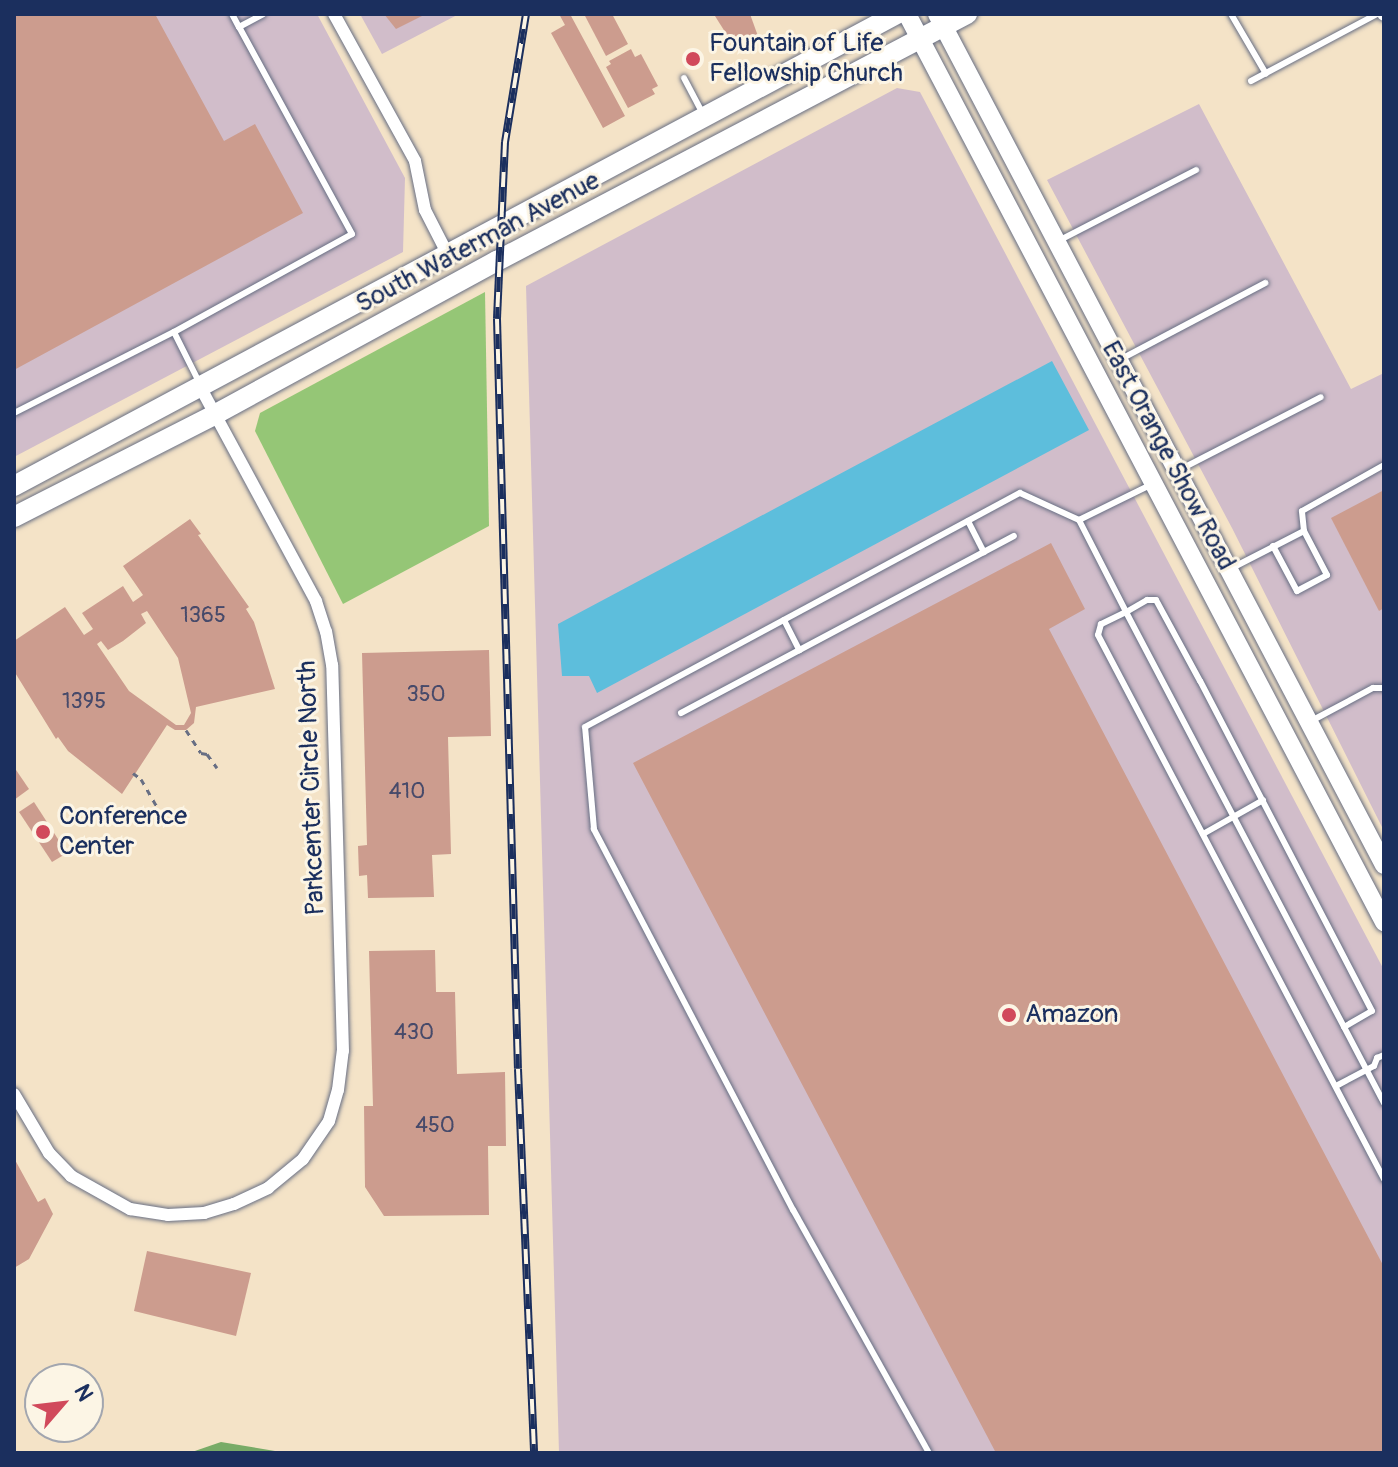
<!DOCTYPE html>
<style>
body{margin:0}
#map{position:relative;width:1398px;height:1467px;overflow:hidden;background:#f4e3c7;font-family:Pangolin,sans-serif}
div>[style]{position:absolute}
.industrial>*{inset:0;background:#d1bdca}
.green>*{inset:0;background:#95c676}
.forest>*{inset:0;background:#78ab67}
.water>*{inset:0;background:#5dbedc}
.building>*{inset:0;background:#cc9c8e}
.path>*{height:3px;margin-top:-1.5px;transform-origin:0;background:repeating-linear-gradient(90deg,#676e83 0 6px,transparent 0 12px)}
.roads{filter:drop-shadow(0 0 2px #676e83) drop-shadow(0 0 2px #676e83)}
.service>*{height:6px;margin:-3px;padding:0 3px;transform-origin:3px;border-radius:3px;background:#fff}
.minor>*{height:12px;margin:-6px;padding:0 6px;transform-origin:6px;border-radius:6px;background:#fff}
.secondary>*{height:18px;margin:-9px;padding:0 9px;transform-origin:9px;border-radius:9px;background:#fff}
.primary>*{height:20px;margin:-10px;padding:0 10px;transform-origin:10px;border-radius:10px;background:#fff}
.rail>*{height:8px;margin-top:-4px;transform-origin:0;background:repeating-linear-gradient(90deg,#fcf5e5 0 15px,#1b2f5e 0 30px);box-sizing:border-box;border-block:2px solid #1b2f5e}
.dots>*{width:22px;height:22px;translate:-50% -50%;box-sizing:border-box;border:4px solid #fcf5e5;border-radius:50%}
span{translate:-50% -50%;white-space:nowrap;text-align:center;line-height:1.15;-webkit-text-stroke:6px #fcf5e5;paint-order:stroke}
.number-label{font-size:22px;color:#474a6a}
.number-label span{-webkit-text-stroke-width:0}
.poi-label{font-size:26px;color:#1b2f5e}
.left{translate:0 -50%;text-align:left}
.street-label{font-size:26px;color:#1b2f5e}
.frame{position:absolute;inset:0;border:16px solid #1b2f5e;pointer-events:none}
.north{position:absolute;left:24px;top:1363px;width:80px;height:80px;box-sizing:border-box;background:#fcf5e5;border:2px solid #a2a6af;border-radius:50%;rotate:62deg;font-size:22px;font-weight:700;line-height:32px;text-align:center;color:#1b2f5e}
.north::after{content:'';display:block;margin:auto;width:28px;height:36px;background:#d1495b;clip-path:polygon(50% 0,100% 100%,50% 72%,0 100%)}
</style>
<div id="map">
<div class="industrial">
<div style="clip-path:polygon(14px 14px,317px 14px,405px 178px,403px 252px,14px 457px)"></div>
<div style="clip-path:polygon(360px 14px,459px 14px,382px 54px)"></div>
<div style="clip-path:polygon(897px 88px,920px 92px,1384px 970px,1384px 1453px,559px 1453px,526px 286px)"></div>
<div style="clip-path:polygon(1199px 104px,1351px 389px,1384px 373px,1384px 831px,1232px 528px,1047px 180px)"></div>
</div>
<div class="green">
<div style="clip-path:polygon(485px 292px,489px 526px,343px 604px,255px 431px,260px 413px)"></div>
</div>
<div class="forest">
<div style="clip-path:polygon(221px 1442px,287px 1453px,189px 1453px)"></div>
</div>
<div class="water">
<div style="clip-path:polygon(1052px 361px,1089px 430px,597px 693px,589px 676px,562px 676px,558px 624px)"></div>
</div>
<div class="building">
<div style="clip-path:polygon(14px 14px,155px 14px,224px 141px,255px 124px,303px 213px,14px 370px)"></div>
<div style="clip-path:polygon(384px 14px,426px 14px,396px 29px)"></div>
<div style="clip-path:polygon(559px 14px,570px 14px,625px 116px,603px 128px,551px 33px,565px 25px)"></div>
<div style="clip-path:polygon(584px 14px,612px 14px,628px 44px,606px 56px)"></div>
<div style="clip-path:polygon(719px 14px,750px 14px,759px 39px,737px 51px,715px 16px)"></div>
<div style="clip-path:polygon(631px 49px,635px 57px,641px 54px,658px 86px,652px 89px,655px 94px,628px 108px,606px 67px,611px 64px,609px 61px)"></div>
<div style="clip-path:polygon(1384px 490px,1384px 608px,1379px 611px,1331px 518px)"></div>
<div style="clip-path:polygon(evenodd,190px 519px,201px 534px,198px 535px,249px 607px,246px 609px,254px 622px,275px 689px,196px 707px,194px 723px,186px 730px,175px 730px,167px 725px,122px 794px,68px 751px,58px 737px,56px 739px,14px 671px,14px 641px,65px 607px,84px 635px,93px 629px,82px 613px,123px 586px,133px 602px,143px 595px,123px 566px,190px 519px,147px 611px,178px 658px,191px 713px,184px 725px,176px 725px,129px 691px,97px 644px,101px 641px,108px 650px,123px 641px,146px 623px,141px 614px,147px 611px)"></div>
<div style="clip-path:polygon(1051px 543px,1085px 609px,1049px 629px,1384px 1267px,1384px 1453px,996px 1453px,633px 763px)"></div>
<div style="clip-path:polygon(489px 650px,491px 736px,448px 737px,451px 854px,432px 855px,434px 897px,368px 898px,367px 875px,359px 876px,358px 846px,367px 845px,362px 653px)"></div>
<div style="clip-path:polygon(14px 767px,29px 789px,14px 800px)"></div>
<div style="clip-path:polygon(34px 802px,67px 853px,52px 862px,19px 812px)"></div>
<div style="clip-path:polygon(435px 950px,436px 992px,455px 992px,457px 1074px,505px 1072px,506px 1146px,488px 1146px,489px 1215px,384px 1216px,365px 1187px,364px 1106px,373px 1106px,369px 951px)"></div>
<div style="clip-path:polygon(14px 1158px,38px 1202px,45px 1198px,53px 1214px,29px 1259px,14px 1268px)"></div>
<div style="clip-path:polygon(147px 1251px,251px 1273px,236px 1336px,134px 1311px)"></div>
</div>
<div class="path">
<div style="left:186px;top:730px;width:27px;rotate:57deg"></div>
<div style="left:201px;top:753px;width:6px;rotate:9deg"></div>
<div style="left:207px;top:754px;width:17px;rotate:54deg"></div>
<div style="left:133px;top:773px;width:10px;rotate:37deg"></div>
<div style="left:141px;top:779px;width:34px;rotate:60deg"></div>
</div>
<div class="roads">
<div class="service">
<div style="left:232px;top:14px;width:15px;rotate:62deg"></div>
<div style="left:239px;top:27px;width:27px;rotate:-28deg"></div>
<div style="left:1231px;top:14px;width:69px;rotate:59.7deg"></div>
<div style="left:684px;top:78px;width:41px;rotate:62.2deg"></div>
<div style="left:1251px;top:81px;width:143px;rotate:-28deg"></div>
<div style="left:1060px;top:240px;width:153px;rotate:-27.2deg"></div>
<div style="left:1123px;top:358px;width:161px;rotate:-27.8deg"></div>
<div style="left:200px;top:384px;width:58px;rotate:-116.6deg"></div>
<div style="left:174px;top:332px;width:203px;rotate:-28.8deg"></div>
<div style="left:352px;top:234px;width:236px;rotate:-118.6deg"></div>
<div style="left:14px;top:413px;width:179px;rotate:-26.9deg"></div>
<div style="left:1181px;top:469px;width:157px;rotate:-27.2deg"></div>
<div style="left:1079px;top:520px;width:103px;rotate:62.9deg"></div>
<div style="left:1126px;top:612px;width:28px;rotate:154deg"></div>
<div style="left:1101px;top:624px;width:11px;rotate:105deg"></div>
<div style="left:1098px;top:635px;width:615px;rotate:62.27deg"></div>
<div style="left:968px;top:521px;width:35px;rotate:63deg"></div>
<div style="left:1273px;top:546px;width:51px;rotate:61.9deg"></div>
<div style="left:1297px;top:591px;width:34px;rotate:-28deg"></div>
<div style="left:1327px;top:575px;width:50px;rotate:-117.6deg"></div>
<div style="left:1232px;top:568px;width:81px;rotate:-27.2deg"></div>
<div style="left:1304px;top:531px;width:20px;rotate:-96deg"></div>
<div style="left:1302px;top:511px;width:94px;rotate:-29.3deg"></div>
<div style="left:784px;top:620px;width:34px;rotate:63deg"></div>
<div style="left:681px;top:713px;width:377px;rotate:-28deg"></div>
<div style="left:1313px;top:720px;width:68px;rotate:-28.1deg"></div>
<div style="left:1373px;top:688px;width:11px"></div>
<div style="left:1203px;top:834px;width:69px;rotate:-29.5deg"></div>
<div style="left:1344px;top:1027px;width:32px;rotate:-30deg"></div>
<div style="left:1372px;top:1011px;width:372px;rotate:-117.5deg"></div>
<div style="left:1200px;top:681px;width:92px;rotate:-118.5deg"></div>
<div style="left:1156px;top:600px;width:9px;rotate:180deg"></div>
<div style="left:1147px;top:600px;width:24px;rotate:150deg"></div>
<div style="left:1126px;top:612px;width:555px;rotate:62.28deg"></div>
<div style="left:1336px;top:1086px;width:43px;rotate:-27.8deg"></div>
<div style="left:1374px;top:1066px;width:9px;rotate:-69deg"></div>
<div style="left:1377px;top:1058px;width:8px;rotate:-23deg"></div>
<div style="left:929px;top:1453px;width:278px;rotate:-119.2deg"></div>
<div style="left:793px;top:1210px;width:430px;rotate:-117.6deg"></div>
<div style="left:594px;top:829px;width:102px;rotate:-95deg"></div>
<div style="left:585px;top:727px;width:494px;rotate:-28.3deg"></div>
<div style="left:1020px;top:493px;width:65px;rotate:24.6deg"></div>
<div style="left:1079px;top:520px;width:79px;rotate:-26.2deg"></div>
</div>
<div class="minor">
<div style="left:334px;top:14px;width:168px;rotate:61.1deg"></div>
<div style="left:415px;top:161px;width:50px;rotate:78.5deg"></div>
<div style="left:425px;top:210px;width:48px;rotate:62.9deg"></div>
<div style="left:1383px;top:14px;width:1px;rotate:45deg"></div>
<div style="left:14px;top:1094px;width:69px;rotate:59.3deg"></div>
<div style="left:49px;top:1153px;width:32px;rotate:46deg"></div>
<div style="left:71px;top:1176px;width:68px;rotate:29.2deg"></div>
<div style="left:130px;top:1209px;width:38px;rotate:9deg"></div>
<div style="left:168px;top:1215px;width:36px;rotate:-3deg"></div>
<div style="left:204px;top:1213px;width:31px;rotate:-17deg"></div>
<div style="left:234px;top:1204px;width:38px;rotate:-25deg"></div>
<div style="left:268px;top:1188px;width:45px;rotate:-39.6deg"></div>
<div style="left:303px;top:1159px;width:46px;rotate:-55.6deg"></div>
<div style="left:329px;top:1121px;width:32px;rotate:-74deg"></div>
<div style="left:338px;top:1090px;width:39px;rotate:-83deg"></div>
<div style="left:343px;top:1051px;width:386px;rotate:-91.6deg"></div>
<div style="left:332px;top:665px;width:34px;rotate:-100deg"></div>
<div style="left:326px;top:632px;width:33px;rotate:-108deg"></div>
<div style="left:316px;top:601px;width:242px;rotate:-118.4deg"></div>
</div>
<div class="secondary">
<div style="left:907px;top:14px;width:1026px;rotate:62.29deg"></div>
<div style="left:937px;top:14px;width:961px;rotate:62.29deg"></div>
</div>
<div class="primary">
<div style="left:14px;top:486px;width:1001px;rotate:-28.13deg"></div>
<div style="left:14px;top:517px;width:225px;rotate:-27deg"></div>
<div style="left:214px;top:415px;width:322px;rotate:-28.6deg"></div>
<div style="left:497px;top:261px;width:531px;rotate:-27.72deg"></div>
</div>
</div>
<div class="rail">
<div style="left:526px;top:14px;width:130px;rotate:99.3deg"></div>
<div style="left:505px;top:142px;width:177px;rotate:92.6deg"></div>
<div style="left:497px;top:319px;width:750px;rotate:88.4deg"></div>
<div style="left:518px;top:1069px;width:384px;rotate:87.6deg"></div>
</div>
<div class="dots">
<div style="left:693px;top:59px;background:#d1495b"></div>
<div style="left:43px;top:832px;background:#d1495b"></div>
<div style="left:1009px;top:1015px;background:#d1495b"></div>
</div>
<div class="number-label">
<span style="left:203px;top:616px">1365</span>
<span style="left:426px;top:695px">350</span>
<span style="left:84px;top:702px">1395</span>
<span style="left:407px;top:792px">410</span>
<span style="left:414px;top:1033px">430</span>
<span style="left:435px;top:1126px">450</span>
</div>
<div class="poi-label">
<span class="left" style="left:709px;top:59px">Fountain of Life<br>Fellowship Church</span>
<span class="left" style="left:59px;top:832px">Conference<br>Center</span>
<span class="left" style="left:1025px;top:1015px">Amazon</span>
</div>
<div class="street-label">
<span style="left:478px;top:243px;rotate:-28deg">South Waterman Avenue</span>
<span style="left:1168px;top:456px;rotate:62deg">East Orange Show Road</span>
<span style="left:312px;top:788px;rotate:-92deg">Parkcenter Circle North</span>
</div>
<div class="frame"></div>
<div class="north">N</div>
</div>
